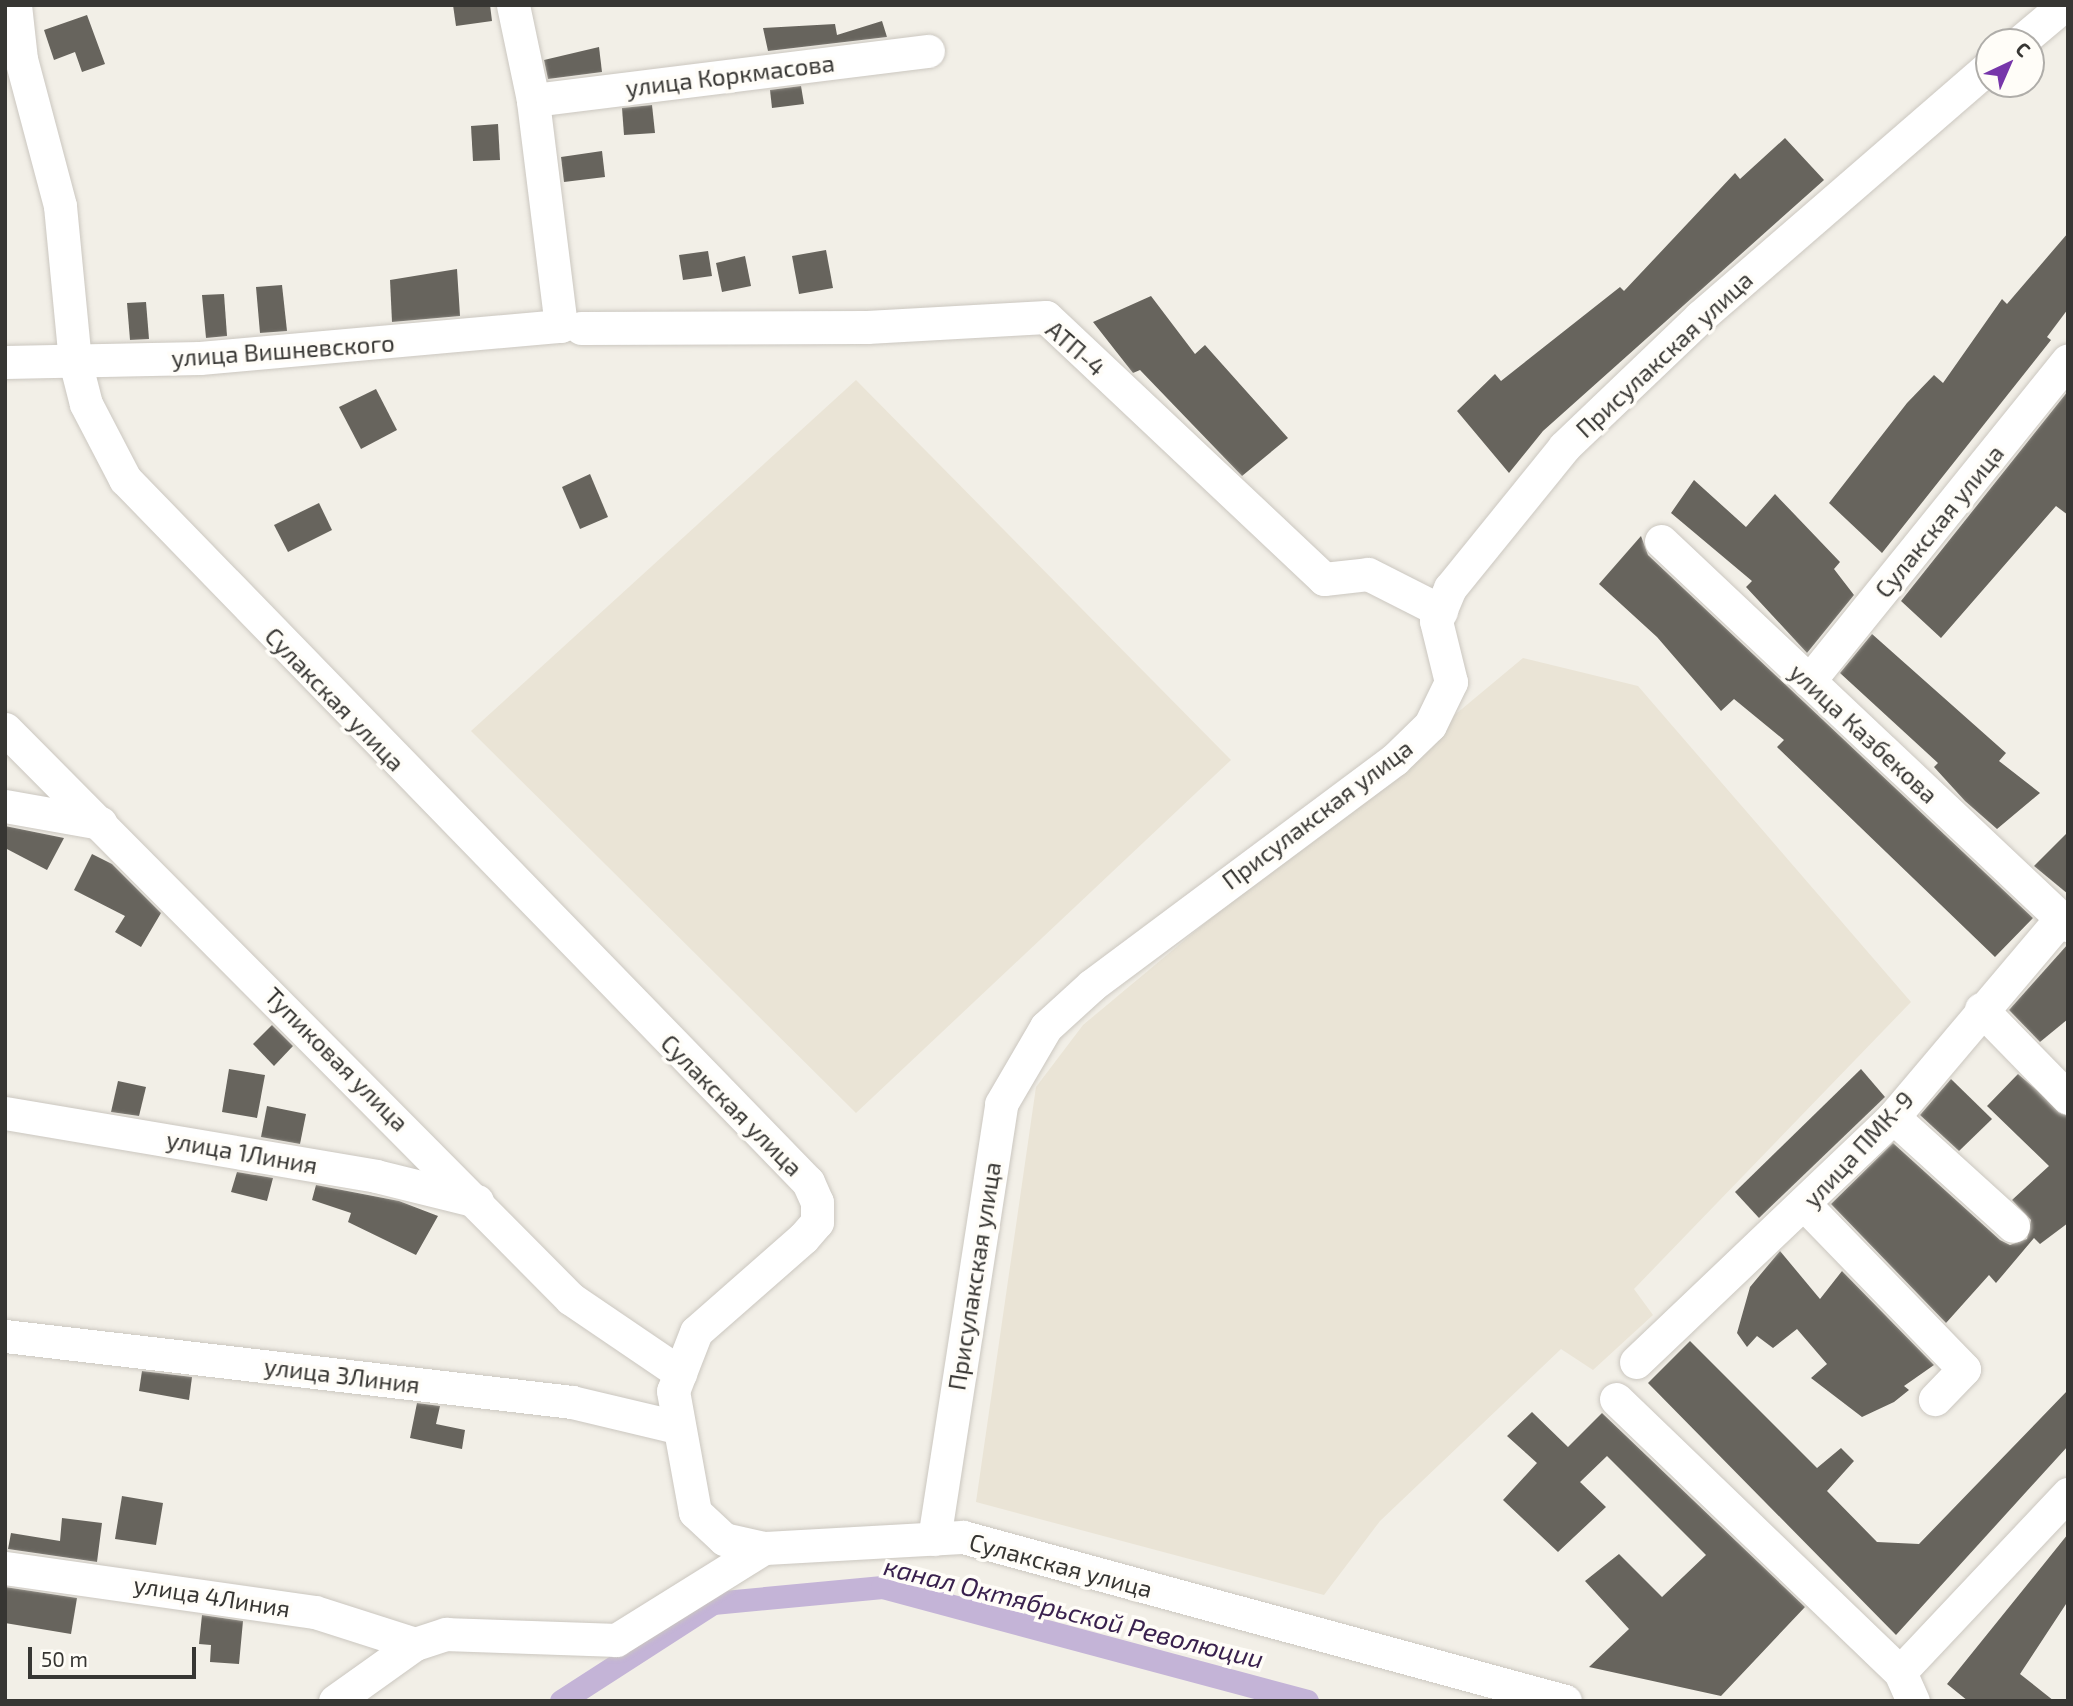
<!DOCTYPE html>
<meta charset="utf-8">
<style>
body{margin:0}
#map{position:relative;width:2073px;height:1706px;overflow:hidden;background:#f2efe7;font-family:"Exo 2",sans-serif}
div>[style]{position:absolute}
.built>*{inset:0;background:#eae4d6}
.canal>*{height:23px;margin:-11.5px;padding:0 11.5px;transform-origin:11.5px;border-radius:11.5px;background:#c4b4d7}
.building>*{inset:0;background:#67645d}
.roads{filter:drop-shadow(0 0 2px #cbc7c0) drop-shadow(0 0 2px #cbc7c0)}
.minor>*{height:33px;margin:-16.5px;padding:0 16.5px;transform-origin:16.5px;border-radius:16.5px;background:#fff}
span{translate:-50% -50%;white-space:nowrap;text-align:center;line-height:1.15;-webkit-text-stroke:7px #fffdf8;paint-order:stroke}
.street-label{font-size:24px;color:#373633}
.water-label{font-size:26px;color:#39214e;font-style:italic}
.frame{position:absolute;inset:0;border:7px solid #373633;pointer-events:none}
.north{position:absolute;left:1975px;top:28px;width:70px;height:70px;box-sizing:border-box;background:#fffdf8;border:2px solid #afada9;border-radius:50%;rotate:44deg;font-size:19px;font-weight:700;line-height:28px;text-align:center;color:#373633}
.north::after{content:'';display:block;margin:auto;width:24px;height:32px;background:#7736aa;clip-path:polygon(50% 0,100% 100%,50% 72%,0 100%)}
.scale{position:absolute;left:28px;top:1647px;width:168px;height:32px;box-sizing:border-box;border:4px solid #373633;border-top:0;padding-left:9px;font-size:21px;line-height:24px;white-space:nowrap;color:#373633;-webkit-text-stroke:5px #fffdf8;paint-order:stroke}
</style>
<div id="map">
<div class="built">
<div style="clip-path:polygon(856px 380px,1231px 760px,856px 1113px,471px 731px)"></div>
<div style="clip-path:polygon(1523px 658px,1638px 686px,1911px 1002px,1634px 1289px,1653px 1315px,1593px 1370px,1561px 1349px,1380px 1521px,1324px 1595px,976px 1502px,1036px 1087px,1083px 1025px)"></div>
</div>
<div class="canal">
<div style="left:561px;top:1701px;width:181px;rotate:-32.8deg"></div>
<div style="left:713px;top:1603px;width:170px;rotate:-5.4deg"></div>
<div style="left:882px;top:1587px;width:440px;rotate:15deg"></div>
</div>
<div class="building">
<div style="clip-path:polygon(453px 5px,490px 5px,492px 21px,456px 26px)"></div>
<div style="clip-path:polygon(87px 15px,105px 64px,82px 72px,75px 52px,54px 60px,44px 30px)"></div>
<div style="clip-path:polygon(882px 21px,887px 37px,768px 51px,763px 28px,835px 24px,837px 35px)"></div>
<div style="clip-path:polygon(599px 47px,602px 72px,548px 79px,544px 60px)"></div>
<div style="clip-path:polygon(801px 86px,804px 104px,772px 108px,770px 90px)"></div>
<div style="clip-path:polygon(652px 105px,655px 133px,624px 135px,622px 108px)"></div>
<div style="clip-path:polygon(498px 124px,500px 160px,473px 161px,471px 126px)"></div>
<div style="clip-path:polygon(1785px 138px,1824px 180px,1543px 431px,1509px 473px,1457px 411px,1495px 374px,1501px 381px,1620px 287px,1624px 291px,1735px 173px,1740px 179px)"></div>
<div style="clip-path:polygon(602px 151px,605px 177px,564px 182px,561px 157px)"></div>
<div style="clip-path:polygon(2068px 233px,2068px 309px,2047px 337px,2051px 340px,1882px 553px,1829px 503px,1907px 403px,1934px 375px,1943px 383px,2002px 299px,2007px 304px)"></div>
<div style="clip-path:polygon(826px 250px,833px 288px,799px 294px,792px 256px)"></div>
<div style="clip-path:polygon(708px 251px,712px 276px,683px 280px,679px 255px)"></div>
<div style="clip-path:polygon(745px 256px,751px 286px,722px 292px,716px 263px)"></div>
<div style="clip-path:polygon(457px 269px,460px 316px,392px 322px,390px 280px)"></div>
<div style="clip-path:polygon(282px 285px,287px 331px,260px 333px,256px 287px)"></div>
<div style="clip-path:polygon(224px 294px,227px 336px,206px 338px,202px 295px)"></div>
<div style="clip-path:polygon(1151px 296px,1195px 354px,1205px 345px,1288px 438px,1242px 476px,1140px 370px,1133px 373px,1093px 322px)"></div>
<div style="clip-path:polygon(146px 302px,149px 339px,130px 340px,127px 303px)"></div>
<div style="clip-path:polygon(376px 389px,397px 430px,361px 449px,339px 407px)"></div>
<div style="clip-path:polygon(2068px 391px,2068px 515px,2056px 506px,1941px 638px,1901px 601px)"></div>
<div style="clip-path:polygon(590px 474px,608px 517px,580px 529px,562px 487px)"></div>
<div style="clip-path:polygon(1694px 480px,1746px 527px,1775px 494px,1840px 562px,1834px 569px,1854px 595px,1807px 653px,1746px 587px,1752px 581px,1671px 513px)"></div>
<div style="clip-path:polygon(319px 503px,332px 530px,288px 552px,274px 525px)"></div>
<div style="clip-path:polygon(1641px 536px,1648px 555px,2033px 918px,1995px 957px,1777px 747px,1784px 740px,1734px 699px,1721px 711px,1657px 637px,1599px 584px)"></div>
<div style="clip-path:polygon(1872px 634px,2006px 753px,1999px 761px,2040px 793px,1997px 829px,1965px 801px,1934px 767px,1938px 763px,1840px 673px)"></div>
<div style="clip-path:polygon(5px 826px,64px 838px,47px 870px,5px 848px)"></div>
<div style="clip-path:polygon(2068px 832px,2068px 894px,2034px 866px)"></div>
<div style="clip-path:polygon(92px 854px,112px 864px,161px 913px,141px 947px,115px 932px,125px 916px,74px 890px)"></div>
<div style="clip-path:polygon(2068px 944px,2068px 1019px,2040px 1042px,2009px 1010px)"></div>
<div style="clip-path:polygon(272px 1025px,293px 1046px,274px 1066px,253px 1044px)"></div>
<div style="clip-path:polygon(229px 1069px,265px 1075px,257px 1118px,222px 1112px)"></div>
<div style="clip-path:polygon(1861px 1069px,1885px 1097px,1759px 1218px,1735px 1192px)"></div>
<div style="clip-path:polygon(2018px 1074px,2068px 1117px,2068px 1223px,2040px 1244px,2034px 1238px,1996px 1283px,1989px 1275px,1946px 1323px,1831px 1204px,1893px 1143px,2000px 1240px,2010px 1245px,2027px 1239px,2031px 1220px,2012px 1200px,2049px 1166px,1987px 1106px)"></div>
<div style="clip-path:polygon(1951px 1079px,1992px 1119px,1959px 1151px,1920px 1115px)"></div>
<div style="clip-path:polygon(118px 1081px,146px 1087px,139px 1116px,111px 1112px)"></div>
<div style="clip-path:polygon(267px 1106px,306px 1114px,300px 1144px,261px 1137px)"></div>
<div style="clip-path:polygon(237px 1172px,273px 1178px,267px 1201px,231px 1192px)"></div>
<div style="clip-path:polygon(316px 1185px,399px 1201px,438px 1216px,416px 1255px,348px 1222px,351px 1213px,312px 1200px)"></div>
<div style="clip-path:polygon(1780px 1251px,1820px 1299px,1842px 1271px,1934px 1365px,1904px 1386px,1909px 1390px,1894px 1402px,1862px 1417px,1811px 1378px,1827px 1364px,1797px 1329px,1773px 1348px,1757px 1336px,1747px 1347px,1737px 1333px,1750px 1287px)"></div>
<div style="clip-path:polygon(1690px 1341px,1817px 1468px,1841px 1448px,1854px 1461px,1827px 1491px,1877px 1542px,1919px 1544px,2068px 1390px,2068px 1446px,1896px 1635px,1648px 1383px)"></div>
<div style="clip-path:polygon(142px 1371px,192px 1377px,189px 1400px,139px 1391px)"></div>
<div style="clip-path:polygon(417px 1403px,440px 1406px,436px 1424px,465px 1430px,462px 1449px,410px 1438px)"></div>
<div style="clip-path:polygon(1532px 1412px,1568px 1447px,1602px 1413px,1805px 1607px,1721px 1696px,1589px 1667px,1629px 1629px,1585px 1581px,1619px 1554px,1662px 1597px,1706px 1555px,1607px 1456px,1580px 1482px,1606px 1507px,1558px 1552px,1503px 1500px,1537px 1463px,1507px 1436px)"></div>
<div style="clip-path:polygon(122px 1496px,163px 1503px,156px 1545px,115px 1539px)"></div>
<div style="clip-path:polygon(62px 1518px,102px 1523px,97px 1562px,8px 1549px,11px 1533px,60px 1541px)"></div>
<div style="clip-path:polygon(2068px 1534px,2068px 1601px,2020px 1674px,2054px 1701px,1968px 1701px,1947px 1684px)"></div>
<div style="clip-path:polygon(5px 1587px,77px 1598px,71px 1634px,5px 1623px)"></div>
<div style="clip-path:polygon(202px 1615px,243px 1621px,239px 1664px,210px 1662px,211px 1645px,199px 1644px)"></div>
</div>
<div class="roads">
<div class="minor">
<div style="left:15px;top:5px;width:54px;rotate:83.7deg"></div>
<div style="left:21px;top:59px;width:152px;rotate:75.1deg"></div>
<div style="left:60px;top:206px;width:156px;rotate:84.5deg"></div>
<div style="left:75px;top:361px;width:44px;rotate:75.7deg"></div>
<div style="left:86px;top:404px;width:85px;rotate:62.5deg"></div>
<div style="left:125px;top:479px;width:980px;rotate:45.83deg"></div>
<div style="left:808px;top:1182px;width:22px;rotate:66deg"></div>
<div style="left:817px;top:1202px;width:20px;rotate:90deg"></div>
<div style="left:817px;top:1222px;width:21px;rotate:131deg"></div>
<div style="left:803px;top:1238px;width:142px;rotate:138.7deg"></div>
<div style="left:696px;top:1332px;width:44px;rotate:111.3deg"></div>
<div style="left:680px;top:1373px;width:19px;rotate:111deg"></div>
<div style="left:673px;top:1391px;width:123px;rotate:79.7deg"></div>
<div style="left:695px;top:1512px;width:40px;rotate:43deg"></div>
<div style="left:724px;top:1539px;width:41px;rotate:12.7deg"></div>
<div style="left:764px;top:1548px;width:199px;rotate:-3.2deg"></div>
<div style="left:963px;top:1537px;width:624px;rotate:15.24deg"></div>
<div style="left:2020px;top:42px;width:57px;rotate:-40.1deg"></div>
<div style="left:533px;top:100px;width:398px;rotate:-7.1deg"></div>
<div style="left:581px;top:328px;width:286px;rotate:-0.2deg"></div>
<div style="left:867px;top:327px;width:179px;rotate:-3.2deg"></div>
<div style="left:1046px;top:317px;width:382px;rotate:43.3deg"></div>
<div style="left:1324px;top:579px;width:44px;rotate:-6.5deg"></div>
<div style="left:1368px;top:574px;width:82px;rotate:26.9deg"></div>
<div style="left:5px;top:362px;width:195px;rotate:-1.2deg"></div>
<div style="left:200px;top:358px;width:362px;rotate:-5.1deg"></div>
<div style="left:561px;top:326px;width:228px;rotate:-97.1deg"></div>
<div style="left:533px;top:100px;width:97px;rotate:-101.9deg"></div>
<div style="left:1661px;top:541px;width:560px;rotate:43.33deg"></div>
<div style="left:1809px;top:681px;width:412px;rotate:-51.1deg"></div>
<div style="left:5px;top:729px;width:803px;rotate:45.2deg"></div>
<div style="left:571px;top:1299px;width:132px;rotate:34.2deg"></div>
<div style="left:5px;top:806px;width:97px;rotate:10.1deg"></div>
<div style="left:1981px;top:1009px;width:124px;rotate:45.7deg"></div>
<div style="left:5px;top:1113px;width:376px;rotate:9.6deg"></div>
<div style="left:376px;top:1176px;width:104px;rotate:13.9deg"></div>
<div style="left:1893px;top:1117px;width:162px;rotate:42.2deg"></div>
<div style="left:1806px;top:1206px;width:227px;rotate:45.9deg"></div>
<div style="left:1964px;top:1369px;width:42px;rotate:134deg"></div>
<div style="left:5px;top:1336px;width:571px;rotate:6.64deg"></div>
<div style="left:572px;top:1402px;width:108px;rotate:13.4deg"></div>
<div style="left:1636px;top:1362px;width:355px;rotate:-43.6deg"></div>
<div style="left:1893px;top:1117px;width:260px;rotate:-49.8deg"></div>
<div style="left:1616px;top:1399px;width:394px;rotate:43.9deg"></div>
<div style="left:1900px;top:1672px;width:32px;rotate:66deg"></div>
<div style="left:934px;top:1539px;width:440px;rotate:-81.2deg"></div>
<div style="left:1001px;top:1104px;width:89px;rotate:-59.7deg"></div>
<div style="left:1046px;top:1027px;width:62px;rotate:-42.4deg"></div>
<div style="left:1092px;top:985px;width:377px;rotate:-36.7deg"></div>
<div style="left:1394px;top:760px;width:50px;rotate:-44.2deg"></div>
<div style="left:1430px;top:725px;width:48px;rotate:-64deg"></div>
<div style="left:1451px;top:682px;width:63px;rotate:-103.8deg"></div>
<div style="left:1436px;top:621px;width:36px;rotate:-67deg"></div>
<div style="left:1450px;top:588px;width:181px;rotate:-51deg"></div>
<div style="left:1564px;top:447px;width:188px;rotate:-43.7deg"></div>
<div style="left:1700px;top:317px;width:382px;rotate:-40.9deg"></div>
<div style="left:5px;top:1568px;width:313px;rotate:8.1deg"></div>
<div style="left:315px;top:1612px;width:105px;rotate:17.7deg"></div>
<div style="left:1900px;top:1672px;width:245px;rotate:-46.7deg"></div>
<div style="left:335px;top:1701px;width:98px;rotate:-35.5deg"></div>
<div style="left:415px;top:1644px;width:33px;rotate:-18deg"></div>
<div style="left:446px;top:1634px;width:170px;rotate:2deg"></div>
<div style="left:616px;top:1640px;width:174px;rotate:-31.9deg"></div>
</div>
</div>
<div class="street-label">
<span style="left:730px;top:75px;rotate:-7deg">улица Коркмасова</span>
<span style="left:1076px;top:348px;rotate:41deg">АТП-4</span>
<span style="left:283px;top:350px;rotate:-4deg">улица Вишневского</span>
<span style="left:1664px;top:354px;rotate:-43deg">Присулакская улица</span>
<span style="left:1939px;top:521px;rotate:-51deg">Сулакская улица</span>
<span style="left:335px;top:699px;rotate:46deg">Сулакская улица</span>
<span style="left:1864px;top:733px;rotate:43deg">улица Казбекова</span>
<span style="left:1317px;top:814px;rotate:-37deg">Присулакская улица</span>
<span style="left:337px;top:1059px;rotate:45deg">Тупиковая улица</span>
<span style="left:732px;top:1105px;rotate:45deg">Сулакская улица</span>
<span style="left:1858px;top:1149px;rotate:-47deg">улица ПМК-9</span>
<span style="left:242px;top:1152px;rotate:10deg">улица 1Линия</span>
<span style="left:974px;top:1276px;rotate:-81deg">Присулакская улица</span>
<span style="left:342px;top:1375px;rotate:7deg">улица 3Линия</span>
<span style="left:1061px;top:1565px;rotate:15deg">Сулакская улица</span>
<span style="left:212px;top:1596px;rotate:9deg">улица 4Линия</span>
</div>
<div class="water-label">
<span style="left:1074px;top:1612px;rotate:14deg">канал Октябрьской Революции</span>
</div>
<div class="frame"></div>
<div class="north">С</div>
<div class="scale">50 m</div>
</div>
